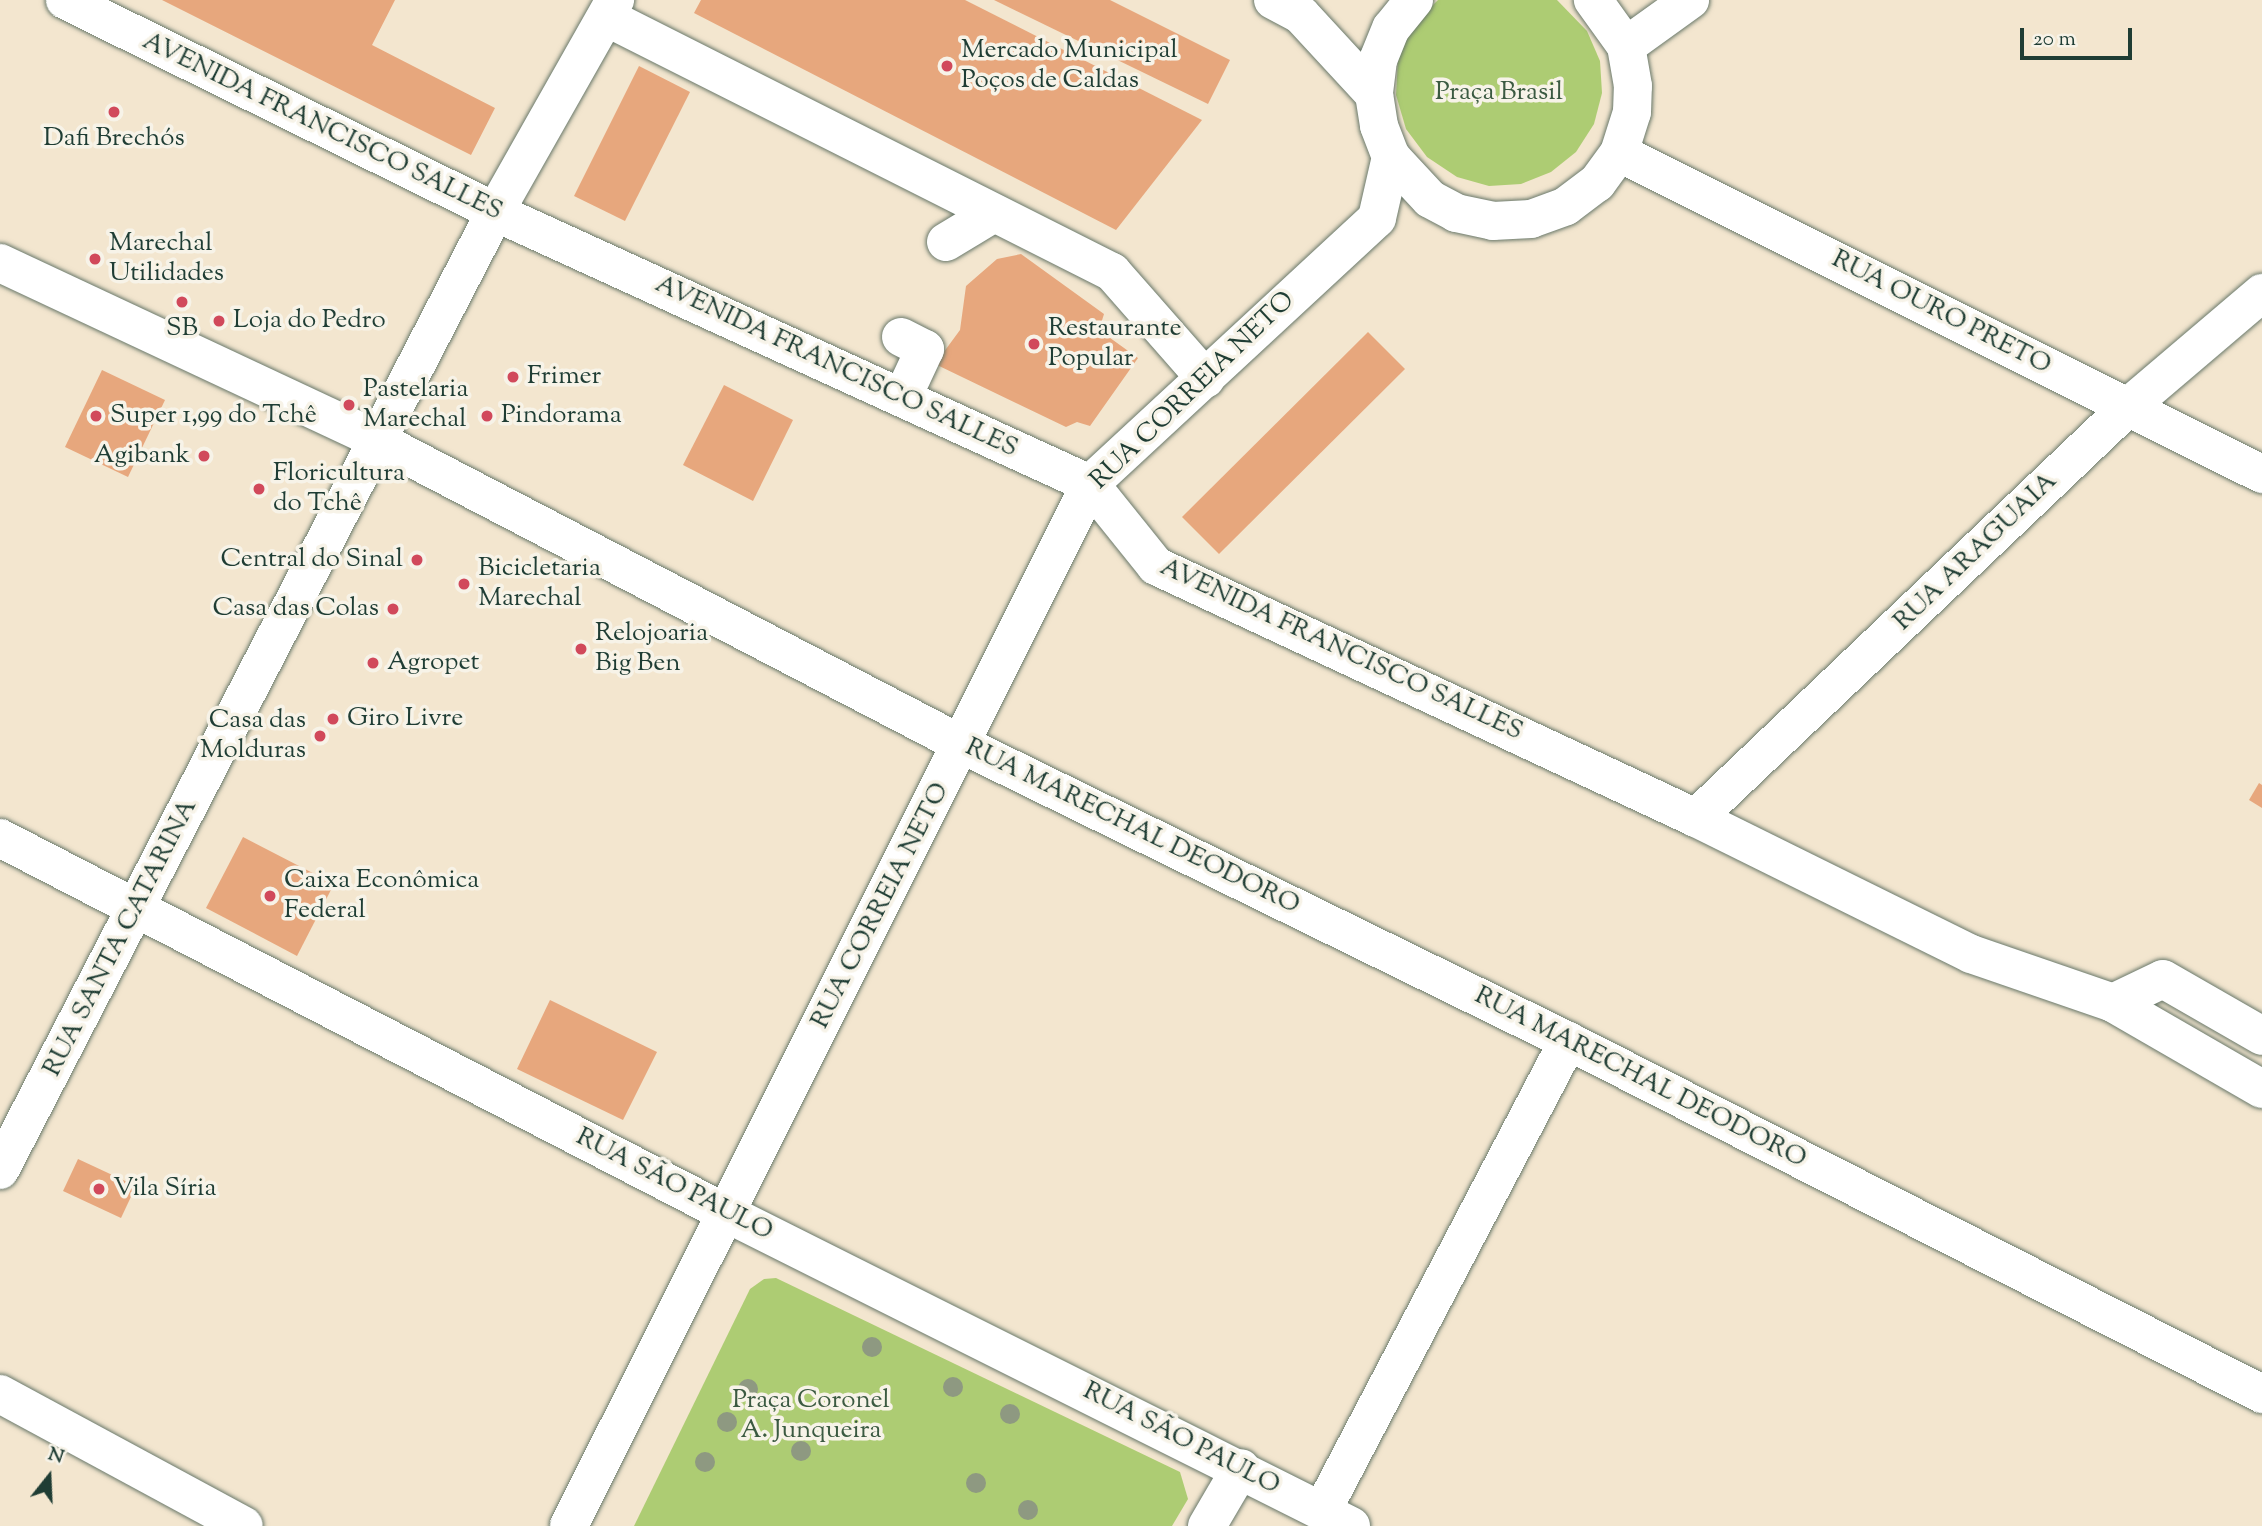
<!DOCTYPE html>
<meta charset="utf-8">
<style>
body{margin:0}
#map{position:relative;width:2262px;height:1526px;overflow:hidden;background:#f3e6cf;font-family:"Sorts Mill Goudy",serif}
div>[style]{position:absolute}
.green>*{inset:0;background:#adcc73}
.building>*{inset:0;background:#e7a77d}
.roads{filter:drop-shadow(0 0 2px #69786a) drop-shadow(0 0 2px #69786a)}
.minor>*{height:38px;margin:-19px;padding:0 19px;transform-origin:19px;border-radius:19px;background:#fff}
.major>*{height:38px;margin:-19px;padding:0 19px;transform-origin:19px;border-radius:19px;background:#fff}
.trees>*{width:20px;height:20px;margin:-10px;border-radius:50%;background:#8e9981}
.dots>*{width:19px;height:19px;translate:-50% -50%;box-sizing:border-box;border:4px solid #f7f3e8;border-radius:50%}
span{translate:-50% -50%;white-space:nowrap;text-align:center;line-height:1.15;-webkit-text-stroke:7px #f7f3e8;paint-order:stroke}
.poi-label{font-size:26px;color:#1f3d34}
.left{translate:0 -50%;text-align:left}
.right{translate:-100% -50%;text-align:right}
.park-label{font-size:26px;color:#3b5a41}
.street-label{font-size:26px;color:#1f3d34}
.north{position:absolute;left:14px;top:1442px;width:70px;height:70px;-webkit-text-stroke:5px #f7f3e8;paint-order:stroke;rotate:18deg;font-size:19px;font-weight:700;line-height:28px;text-align:center;color:#1f3d34}
.north::after{content:'';display:block;margin:auto;width:24px;height:32px;background:#1f3d34;clip-path:polygon(50% 0,100% 100%,50% 72%,0 100%)}
.scale{position:absolute;left:2020px;top:28px;width:112px;height:32px;box-sizing:border-box;border:4px solid #1f3d34;border-top:0;padding-left:9px;font-size:21px;line-height:24px;white-space:nowrap;color:#1f3d34;-webkit-text-stroke:5px #f7f3e8;paint-order:stroke}
</style>
<div id="map">
<div class="green">
<div style="clip-path:polygon(1438px 0,1557px 0,1587px 31px,1600px 61px,1602px 93px,1594px 124px,1576px 152px,1551px 172px,1521px 184px,1489px 186px,1457px 177px,1427px 157px,1406px 129px,1396px 95px,1398px 59px,1412px 26px)"></div>
<div style="clip-path:polygon(776px 1278px,1180px 1472px,1188px 1499px,1172px 1526px,634px 1526px,750px 1289px,764px 1279px)"></div>
</div>
<div class="building">
<div style="clip-path:polygon(162px 0,395px 0,372px 45px,495px 108px,471px 155px)"></div>
<div style="clip-path:polygon(701px 0,965px 0,1202px 120px,1116px 230px,694px 13px)"></div>
<div style="clip-path:polygon(994px 0,1110px 0,1230px 60px,1208px 104px)"></div>
<div style="clip-path:polygon(639px 66px,690px 92px,625px 221px,574px 196px)"></div>
<div style="clip-path:polygon(1021px 254px,1104px 314px,1099px 330px,1138px 358px,1090px 426px,1077px 422px,1066px 427px,935px 364px,960px 330px,966px 286px,997px 259px)"></div>
<div style="clip-path:polygon(1368px 332px,1405px 369px,1219px 554px,1182px 517px)"></div>
<div style="clip-path:polygon(102px 370px,165px 400px,128px 477px,65px 447px)"></div>
<div style="clip-path:polygon(724px 385px,793px 420px,753px 501px,683px 465px)"></div>
<div style="clip-path:polygon(2259px 783px,2262px 785px,2262px 808px,2249px 800px)"></div>
<div style="clip-path:polygon(243px 837px,334px 884px,297px 956px,206px 908px)"></div>
<div style="clip-path:polygon(550px 1000px,657px 1052px,623px 1120px,517px 1069px)"></div>
<div style="clip-path:polygon(78px 1159px,136px 1186px,121px 1218px,63px 1191px)"></div>
</div>
<div class="roads">
<div class="minor">
<div style="left:1273px;top:0;width:32px;rotate:28deg"></div>
<div style="left:1301px;top:15px;width:108px;rotate:47.3deg"></div>
<div style="left:1414px;top:0;width:36px;rotate:129deg"></div>
<div style="left:1391px;top:28px;width:35px;rotate:112deg"></div>
<div style="left:1378px;top:60px;width:34px;rotate:97deg"></div>
<div style="left:1374px;top:94px;width:32px;rotate:81deg"></div>
<div style="left:1379px;top:126px;width:33px;rotate:69deg"></div>
<div style="left:1391px;top:157px;width:57px;rotate:47.1deg"></div>
<div style="left:1430px;top:199px;width:30px;rotate:28deg"></div>
<div style="left:1456px;top:213px;width:38px;rotate:12deg"></div>
<div style="left:1493px;top:221px;width:38px;rotate:-3deg"></div>
<div style="left:1531px;top:219px;width:37px;rotate:-20deg"></div>
<div style="left:1566px;top:206px;width:39px;rotate:-37deg"></div>
<div style="left:1597px;top:183px;width:37px;rotate:-54deg"></div>
<div style="left:1619px;top:153px;width:43px;rotate:-72.4deg"></div>
<div style="left:1632px;top:112px;width:26px;rotate:-88deg"></div>
<div style="left:1633px;top:86px;width:41px;rotate:-99.9deg"></div>
<div style="left:1626px;top:46px;width:57px;rotate:-125.7deg"></div>
<div style="left:606px;top:17px;width:567px;rotate:26.75deg"></div>
<div style="left:1112px;top:272px;width:142px;rotate:48.7deg"></div>
<div style="left:1626px;top:46px;width:79px;rotate:-35.7deg"></div>
<div style="left:1619px;top:153px;width:719px;rotate:26.53deg"></div>
<div style="left:495px;top:212px;width:244px;rotate:-60.5deg"></div>
<div style="left:946px;top:242px;width:56px;rotate:-31.1deg"></div>
<div style="left:901px;top:337px;width:27px;rotate:27deg"></div>
<div style="left:925px;top:349px;width:52px;rotate:115.1deg"></div>
<div style="left:1090px;top:484px;width:391px;rotate:-42.8deg"></div>
<div style="left:1377px;top:218px;width:63px;rotate:-77.1deg"></div>
<div style="left:1696px;top:818px;width:596px;rotate:-43.57deg"></div>
<div style="left:2128px;top:407px;width:176px;rotate:-40.4deg"></div>
<div style="left:0;top:838px;width:817px;rotate:27.32deg"></div>
<div style="left:726px;top:1213px;width:699px;rotate:26.6deg"></div>
<div style="left:2113px;top:1003px;width:55px;rotate:-25.6deg"></div>
<div style="left:2163px;top:979px;width:114px;rotate:29.9deg"></div>
<div style="left:0;top:1394px;width:277px;rotate:28.4deg"></div>
<div style="left:1322px;top:1511px;width:530px;rotate:-62.37deg"></div>
<div style="left:1207px;top:1526px;width:67px;rotate:-59.6deg"></div>
</div>
<div class="major">
<div style="left:65px;top:0;width:479px;rotate:26.2deg"></div>
<div style="left:495px;top:212px;width:654px;rotate:24.57deg"></div>
<div style="left:1090px;top:484px;width:105px;rotate:51.2deg"></div>
<div style="left:1156px;top:566px;width:596px;rotate:25.02deg"></div>
<div style="left:1696px;top:818px;width:307px;rotate:26.3deg"></div>
<div style="left:1971px;top:954px;width:150px;rotate:19deg"></div>
<div style="left:2113px;top:1003px;width:172px;rotate:30deg"></div>
<div style="left:0;top:263px;width:416px;rotate:25.1deg"></div>
<div style="left:377px;top:440px;width:661px;rotate:27.5deg"></div>
<div style="left:963px;top:745px;width:674px;rotate:26.07deg"></div>
<div style="left:1568px;top:1041px;width:779px;rotate:26.96deg"></div>
<div style="left:0;top:1170px;width:1078px;rotate:-62.67deg"></div>
<div style="left:569px;top:1526px;width:1165px;rotate:-63.43deg"></div>
</div>
</div>
<div class="trees">
<div style="left:872px;top:1347px"></div>
<div style="left:953px;top:1387px"></div>
<div style="left:748px;top:1389px"></div>
<div style="left:1010px;top:1414px"></div>
<div style="left:727px;top:1422px"></div>
<div style="left:801px;top:1451px"></div>
<div style="left:705px;top:1462px"></div>
<div style="left:976px;top:1483px"></div>
<div style="left:1028px;top:1510px"></div>
</div>
<div class="dots">
<div style="left:947px;top:66px;background:#d1495b"></div>
<div style="left:114px;top:112px;background:#d1495b"></div>
<div style="left:95px;top:259px;background:#d1495b"></div>
<div style="left:182px;top:302px;background:#d1495b"></div>
<div style="left:219px;top:321px;background:#d1495b"></div>
<div style="left:1034px;top:344px;background:#d1495b"></div>
<div style="left:513px;top:377px;background:#d1495b"></div>
<div style="left:349px;top:405px;background:#d1495b"></div>
<div style="left:96px;top:416px;background:#d1495b"></div>
<div style="left:487px;top:416px;background:#d1495b"></div>
<div style="left:204px;top:456px;background:#d1495b"></div>
<div style="left:259px;top:489px;background:#d1495b"></div>
<div style="left:417px;top:560px;background:#d1495b"></div>
<div style="left:464px;top:584px;background:#d1495b"></div>
<div style="left:393px;top:609px;background:#d1495b"></div>
<div style="left:581px;top:649px;background:#d1495b"></div>
<div style="left:373px;top:663px;background:#d1495b"></div>
<div style="left:333px;top:719px;background:#d1495b"></div>
<div style="left:320px;top:736px;background:#d1495b"></div>
<div style="left:270px;top:896px;background:#d1495b"></div>
<div style="left:99px;top:1189px;background:#d1495b"></div>
</div>
<div class="poi-label">
<span class="left" style="left:961px;top:66px">Mercado Municipal<br>Poços de Caldas</span>
<span style="left:114px;top:139px">Dafi Brechós</span>
<span class="left" style="left:109px;top:259px">Marechal<br>Utilidades</span>
<span class="left" style="left:233px;top:321px">Loja do Pedro</span>
<span style="left:182px;top:329px">SB</span>
<span class="left" style="left:1048px;top:344px">Restaurante<br>Popular</span>
<span class="left" style="left:527px;top:377px">Frimer</span>
<span class="left" style="left:363px;top:405px">Pastelaria<br>Marechal</span>
<span class="left" style="left:110px;top:416px">Super 1,99 do Tchê</span>
<span class="left" style="left:501px;top:416px">Pindorama</span>
<span class="right" style="left:190px;top:456px">Agibank</span>
<span class="left" style="left:273px;top:489px">Floricultura<br>do Tchê</span>
<span class="right" style="left:403px;top:560px">Central do Sinal</span>
<span class="left" style="left:478px;top:584px">Bicicletaria<br>Marechal</span>
<span class="right" style="left:379px;top:609px">Casa das Colas</span>
<span class="left" style="left:595px;top:649px">Relojoaria<br>Big Ben</span>
<span class="left" style="left:387px;top:663px">Agropet</span>
<span class="left" style="left:347px;top:719px">Giro Livre</span>
<span class="right" style="left:306px;top:736px">Casa das<br>Molduras</span>
<span class="left" style="left:284px;top:896px">Caixa Econômica<br>Federal</span>
<span class="left" style="left:113px;top:1189px">Vila Síria</span>
</div>
<div class="park-label">
<span style="left:1499px;top:93px">Praça Brasil</span>
<span style="left:811px;top:1416px">Praça Coronel<br>A. Junqueira</span>
</div>
<div class="street-label">
<span style="left:322px;top:127px;rotate:26deg">AVENIDA FRANCISCO SALLES</span>
<span style="left:1941px;top:313px;rotate:27deg">RUA OURO PRETO</span>
<span style="left:836px;top:367px;rotate:25deg">AVENIDA FRANCISCO SALLES</span>
<span style="left:1193px;top:391px;rotate:-44deg">RUA CORREIA NETO</span>
<span style="left:1976px;top:552px;rotate:-44deg">RUA ARAGUAIA</span>
<span style="left:1341px;top:650px;rotate:25deg">AVENIDA FRANCISCO SALLES</span>
<span style="left:1132px;top:827px;rotate:26deg">RUA MARECHAL DEODORO</span>
<span style="left:881px;top:906px;rotate:-63deg">RUA CORREIA NETO</span>
<span style="left:121px;top:938px;rotate:-63deg">RUA SANTA CATARINA</span>
<span style="left:1640px;top:1078px;rotate:27deg">RUA MARECHAL DEODORO</span>
<span style="left:674px;top:1185px;rotate:27deg">RUA SÃO PAULO</span>
<span style="left:1181px;top:1439px;rotate:27deg">RUA SÃO PAULO</span>
</div>
<div class="north">N</div>
<div class="scale">20 m</div>
</div>
